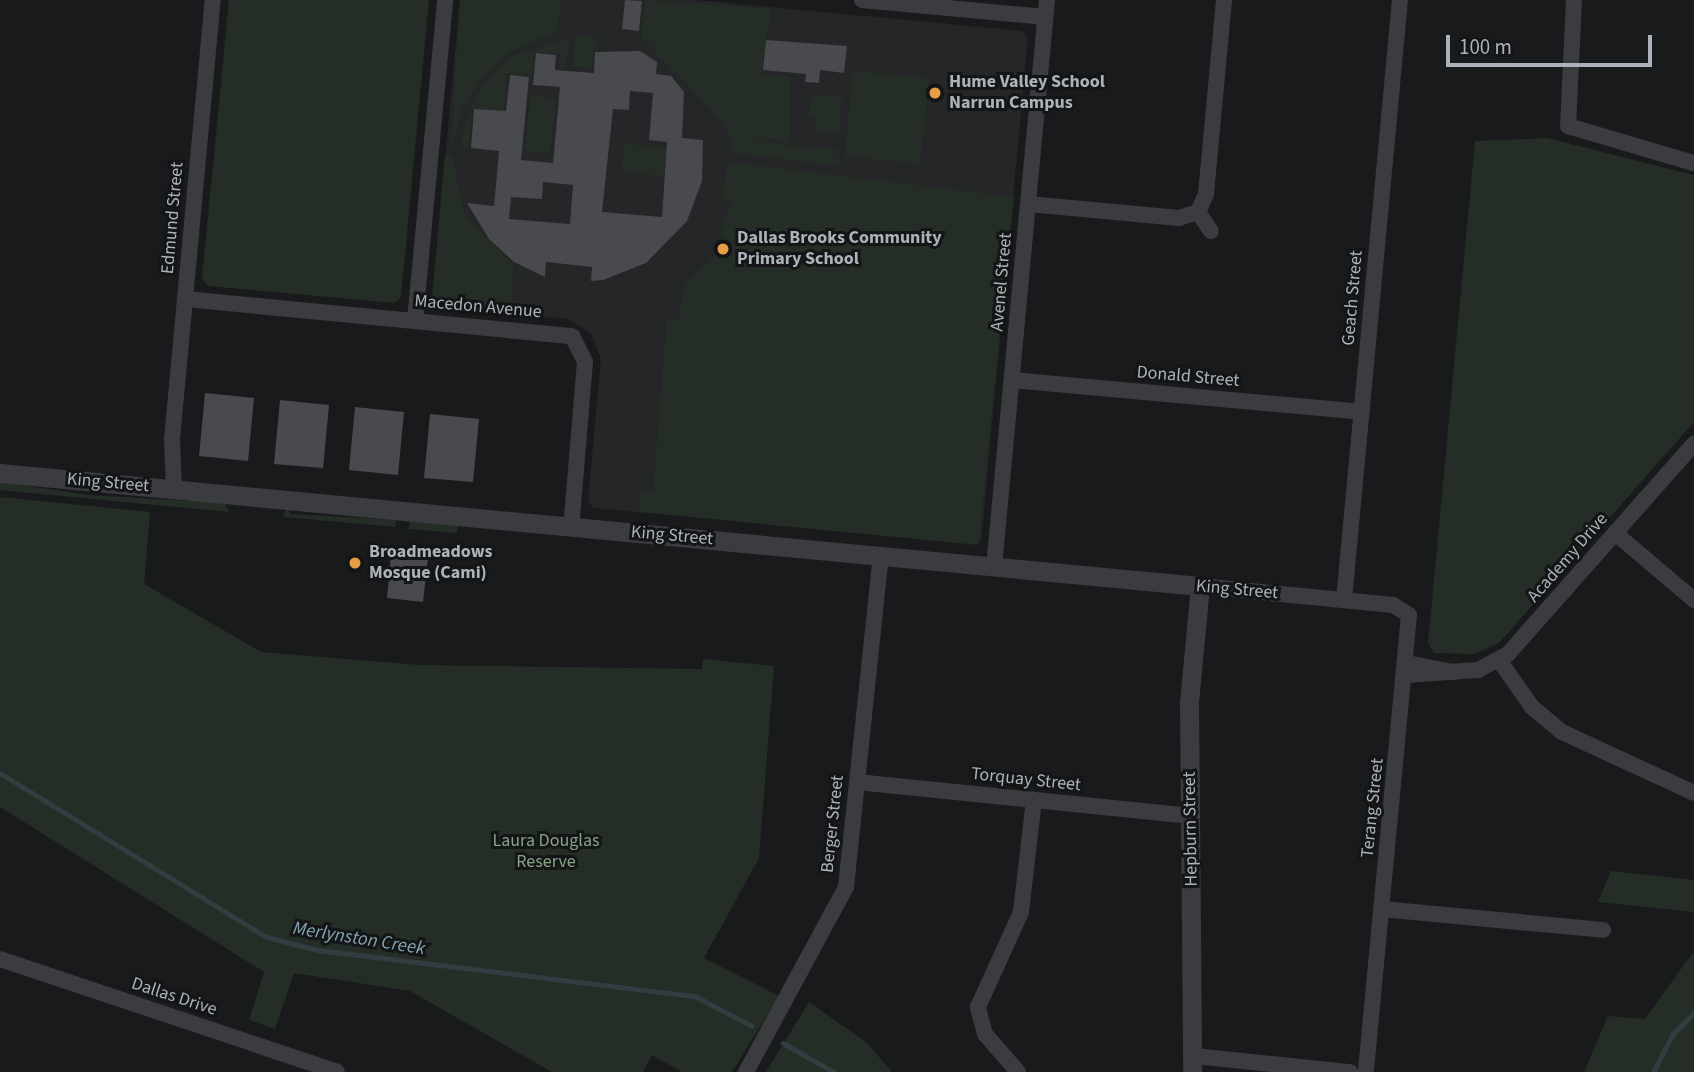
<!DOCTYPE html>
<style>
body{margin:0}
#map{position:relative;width:1694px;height:1072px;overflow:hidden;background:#191a1b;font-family:"Source Sans 3",sans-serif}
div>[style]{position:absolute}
.built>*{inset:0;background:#252628}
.green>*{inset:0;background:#252e26}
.stream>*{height:4.5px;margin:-2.25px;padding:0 2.25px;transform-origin:2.25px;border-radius:2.25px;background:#323c41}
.building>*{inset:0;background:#484a4e}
.minor>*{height:16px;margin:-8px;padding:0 8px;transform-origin:8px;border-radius:8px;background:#3b3c40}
.tertiary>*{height:19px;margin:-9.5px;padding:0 9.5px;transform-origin:9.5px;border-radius:9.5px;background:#3b3c40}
.dots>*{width:19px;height:19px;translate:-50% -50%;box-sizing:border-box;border:4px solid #141516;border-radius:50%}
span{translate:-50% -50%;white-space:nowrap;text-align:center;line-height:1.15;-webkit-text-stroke:6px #141516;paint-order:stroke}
.poi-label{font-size:18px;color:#adb2ba;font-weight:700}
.left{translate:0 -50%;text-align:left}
.street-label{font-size:18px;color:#adb2ba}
.park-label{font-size:18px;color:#87a485}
.water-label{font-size:19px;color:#86a3b2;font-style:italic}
.scale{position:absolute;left:1446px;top:35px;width:206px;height:32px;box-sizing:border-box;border:4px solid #adb2ba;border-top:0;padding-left:9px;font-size:21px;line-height:24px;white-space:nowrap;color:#adb2ba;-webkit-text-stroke:5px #141516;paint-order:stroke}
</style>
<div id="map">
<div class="built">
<div style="clip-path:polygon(460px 0,695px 0,1022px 31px,1028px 37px,981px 542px,593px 508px,588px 501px,601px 359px,591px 333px,568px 319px,438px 307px,432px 300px)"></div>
</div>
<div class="green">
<div style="clip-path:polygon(229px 0,429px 0,401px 297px,394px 303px,208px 286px,202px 279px)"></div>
<div style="clip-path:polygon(460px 0,561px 0,557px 31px,509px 53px,479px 81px,462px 108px,451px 148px)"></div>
<div style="clip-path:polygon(645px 0,771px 9px,761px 75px,791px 77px,789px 143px,747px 134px,775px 144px,840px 150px,838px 166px,735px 153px,724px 123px,641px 37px)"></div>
<div style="clip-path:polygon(575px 37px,596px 37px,592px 68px,573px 67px)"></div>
<div style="clip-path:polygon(569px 38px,566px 69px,559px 68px,560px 54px,534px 52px,531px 75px,507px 73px,504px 111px,472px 108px,468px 148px,460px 147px,474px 99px,492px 74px,516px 55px)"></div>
<div style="clip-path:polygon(853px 71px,929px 78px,920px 164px,845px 156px)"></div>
<div style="clip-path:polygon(531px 95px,556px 98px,550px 154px,525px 151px)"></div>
<div style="clip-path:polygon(812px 95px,842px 97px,839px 135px,815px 132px,815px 116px,808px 114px)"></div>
<div style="clip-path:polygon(1547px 138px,1694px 175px,1694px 422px,1499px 643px,1475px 654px,1434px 653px,1428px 644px,1475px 141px)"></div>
<div style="clip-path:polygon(624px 144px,666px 147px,664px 176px,622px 173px)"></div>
<div style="clip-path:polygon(445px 155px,452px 157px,465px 216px,514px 265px,509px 314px,438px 307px,432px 300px)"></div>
<div style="clip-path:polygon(727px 162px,1014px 197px,978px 545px,640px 512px,641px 491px,653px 492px,667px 319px,678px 319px,685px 283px,709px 263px,723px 236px,719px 233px,732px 204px,723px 200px)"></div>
<div style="clip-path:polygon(0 482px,88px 495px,225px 503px,229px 512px,0 490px)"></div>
<div style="clip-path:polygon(0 497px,150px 512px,144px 584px,261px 652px,420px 665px,702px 669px,703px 659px,774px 666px,759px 858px,704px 958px,779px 996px,732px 1072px,682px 1072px,652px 1055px,643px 1072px,552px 1072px,410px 991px,294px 973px,275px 1029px,249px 1020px,264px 972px,0 807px)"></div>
<div style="clip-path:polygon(287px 508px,291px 514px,396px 520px,395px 527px,283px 517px)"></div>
<div style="clip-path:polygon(411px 520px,458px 525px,457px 533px,408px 529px)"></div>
<div style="clip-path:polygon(1611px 871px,1694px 880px,1694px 912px,1598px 902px)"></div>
<div style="clip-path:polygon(1694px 951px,1694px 1072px,1584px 1072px,1608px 1016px,1645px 1019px)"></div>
<div style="clip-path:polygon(809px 1002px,866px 1042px,892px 1072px,766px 1072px)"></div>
</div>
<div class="stream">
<div style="left:0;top:773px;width:313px;rotate:31.6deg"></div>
<div style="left:267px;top:937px;width:53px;rotate:14.3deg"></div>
<div style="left:318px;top:950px;width:380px;rotate:7deg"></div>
<div style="left:695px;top:996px;width:64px;rotate:27.8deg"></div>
<div style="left:783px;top:1043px;width:59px;rotate:29.6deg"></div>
<div style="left:1653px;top:1072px;width:43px;rotate:-62.2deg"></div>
<div style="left:1673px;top:1034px;width:30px;rotate:-45deg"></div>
</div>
<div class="building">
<div style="clip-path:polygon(625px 0,642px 1px,639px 31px,622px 29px)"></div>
<div style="clip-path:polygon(766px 40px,847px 46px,844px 73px,820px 70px,819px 83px,805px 82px,806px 74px,763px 70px)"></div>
<div style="clip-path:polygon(evenodd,640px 51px,657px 62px,656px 74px,671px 76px,684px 92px,682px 138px,703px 140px,702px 181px,687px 221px,646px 263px,603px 280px,591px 281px,592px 267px,546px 262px,545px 277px,514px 262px,489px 239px,467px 203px,494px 206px,499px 151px,471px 148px,474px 109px,506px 111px,510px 75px,529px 77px,521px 160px,553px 163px,560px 87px,533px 85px,536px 53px,556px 55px,555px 70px,594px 73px,595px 52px,640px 51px,630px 91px,653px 93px,649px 140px,667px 142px,662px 217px,602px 212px,613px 109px,629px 110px,630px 91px,640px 51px,543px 182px,573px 185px,570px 224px,509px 219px,511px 197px,542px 199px,543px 182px)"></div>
<div style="clip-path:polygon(205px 393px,254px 398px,248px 461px,199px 456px)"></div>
<div style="clip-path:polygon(280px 400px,329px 405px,323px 468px,274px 464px)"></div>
<div style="clip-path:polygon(355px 407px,404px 412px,398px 475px,349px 470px)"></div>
<div style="clip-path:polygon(430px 414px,479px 419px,473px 482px,424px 478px)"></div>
<div style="clip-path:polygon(392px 546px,429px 549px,423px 602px,387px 598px)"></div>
</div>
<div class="minor">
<div style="left:862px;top:0;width:184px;rotate:5.3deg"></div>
<div style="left:1574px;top:0;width:126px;rotate:92.7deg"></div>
<div style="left:1568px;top:126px;width:131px;rotate:16.4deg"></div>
<div style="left:1028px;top:204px;width:152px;rotate:5.3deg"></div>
<div style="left:1179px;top:218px;width:20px;rotate:-18deg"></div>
<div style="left:1198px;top:212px;width:20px;rotate:-66deg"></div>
<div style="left:1206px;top:194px;width:195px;rotate:-84.7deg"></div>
<div style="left:1198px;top:212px;width:23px;rotate:56deg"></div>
<div style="left:185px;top:299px;width:389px;rotate:5.5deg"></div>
<div style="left:572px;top:336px;width:29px;rotate:63deg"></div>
<div style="left:585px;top:362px;width:166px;rotate:94.8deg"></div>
<div style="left:415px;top:320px;width:321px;rotate:-84.6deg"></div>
<div style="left:1012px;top:380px;width:351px;rotate:5.2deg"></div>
<div style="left:174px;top:489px;width:50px;rotate:-92.3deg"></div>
<div style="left:172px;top:439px;width:441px;rotate:-84.7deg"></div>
<div style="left:1615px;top:533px;width:104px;rotate:40.3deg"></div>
<div style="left:994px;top:567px;width:569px;rotate:-84.66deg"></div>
<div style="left:1200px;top:586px;width:194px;rotate:5.6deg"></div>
<div style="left:1393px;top:605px;width:19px;rotate:32deg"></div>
<div style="left:1409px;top:615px;width:459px;rotate:95.4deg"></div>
<div style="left:1344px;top:600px;width:603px;rotate:-84.67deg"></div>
<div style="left:1499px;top:660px;width:57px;rotate:54.9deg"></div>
<div style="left:1532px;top:707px;width:39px;rotate:40deg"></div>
<div style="left:1562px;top:732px;width:145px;rotate:24.8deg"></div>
<div style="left:1407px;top:663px;width:47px;rotate:11.1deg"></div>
<div style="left:1406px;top:675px;width:72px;rotate:-4deg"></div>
<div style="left:1478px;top:670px;width:34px;rotate:-28deg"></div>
<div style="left:1508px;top:654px;width:281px;rotate:-48.5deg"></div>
<div style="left:857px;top:782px;width:336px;rotate:5.8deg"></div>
<div style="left:1382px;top:909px;width:222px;rotate:5.4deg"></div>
<div style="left:0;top:959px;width:355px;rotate:18.5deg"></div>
<div style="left:1194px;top:1056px;width:157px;rotate:5.9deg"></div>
<div style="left:746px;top:1072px;width:210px;rotate:-61.6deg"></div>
<div style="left:846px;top:887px;width:333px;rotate:-84deg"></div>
<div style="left:1018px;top:1072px;width:50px;rotate:-131deg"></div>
<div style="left:985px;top:1034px;width:28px;rotate:-105deg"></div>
<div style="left:978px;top:1007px;width:104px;rotate:-65.6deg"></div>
<div style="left:1021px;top:912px;width:113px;rotate:-83.4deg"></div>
</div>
<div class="tertiary">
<div style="left:0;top:473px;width:1205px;rotate:5.38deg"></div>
<div style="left:1200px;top:586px;width:117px;rotate:95.4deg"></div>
<div style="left:1189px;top:702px;width:370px;rotate:89.5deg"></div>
</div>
<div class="dots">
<div style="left:935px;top:93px;background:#e79f46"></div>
<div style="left:723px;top:249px;background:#e79f46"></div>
<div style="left:355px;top:563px;background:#e79f46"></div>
</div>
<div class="poi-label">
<span class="left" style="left:949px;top:93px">Hume Valley School<br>Narrun Campus</span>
<span class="left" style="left:737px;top:249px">Dallas Brooks Community<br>Primary School</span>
<span class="left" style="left:369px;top:563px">Broadmeadows<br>Mosque (Cami)</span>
</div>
<div class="street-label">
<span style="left:173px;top:218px;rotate:-85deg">Edmund Street</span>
<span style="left:1002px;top:282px;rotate:-85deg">Avenel Street</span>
<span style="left:1353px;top:298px;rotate:-85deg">Geach Street</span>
<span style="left:478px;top:307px;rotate:5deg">Macedon Avenue</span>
<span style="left:1188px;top:377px;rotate:5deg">Donald Street</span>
<span style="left:108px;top:483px;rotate:5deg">King Street</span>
<span style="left:672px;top:536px;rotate:5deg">King Street</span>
<span style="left:1568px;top:558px;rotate:-49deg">Academy Drive</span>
<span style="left:1237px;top:590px;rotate:5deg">King Street</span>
<span style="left:1026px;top:780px;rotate:6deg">Torquay Street</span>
<span style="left:1373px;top:808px;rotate:-84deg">Terang Street</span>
<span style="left:833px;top:824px;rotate:-84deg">Berger Street</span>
<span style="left:1191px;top:829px;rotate:-91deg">Hepburn Street</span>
<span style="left:174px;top:997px;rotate:18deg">Dallas Drive</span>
</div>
<div class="park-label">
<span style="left:546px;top:852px">Laura Douglas<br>Reserve</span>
</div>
<div class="water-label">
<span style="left:359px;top:939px;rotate:9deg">Merlynston Creek</span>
</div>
<div class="scale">100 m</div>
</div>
